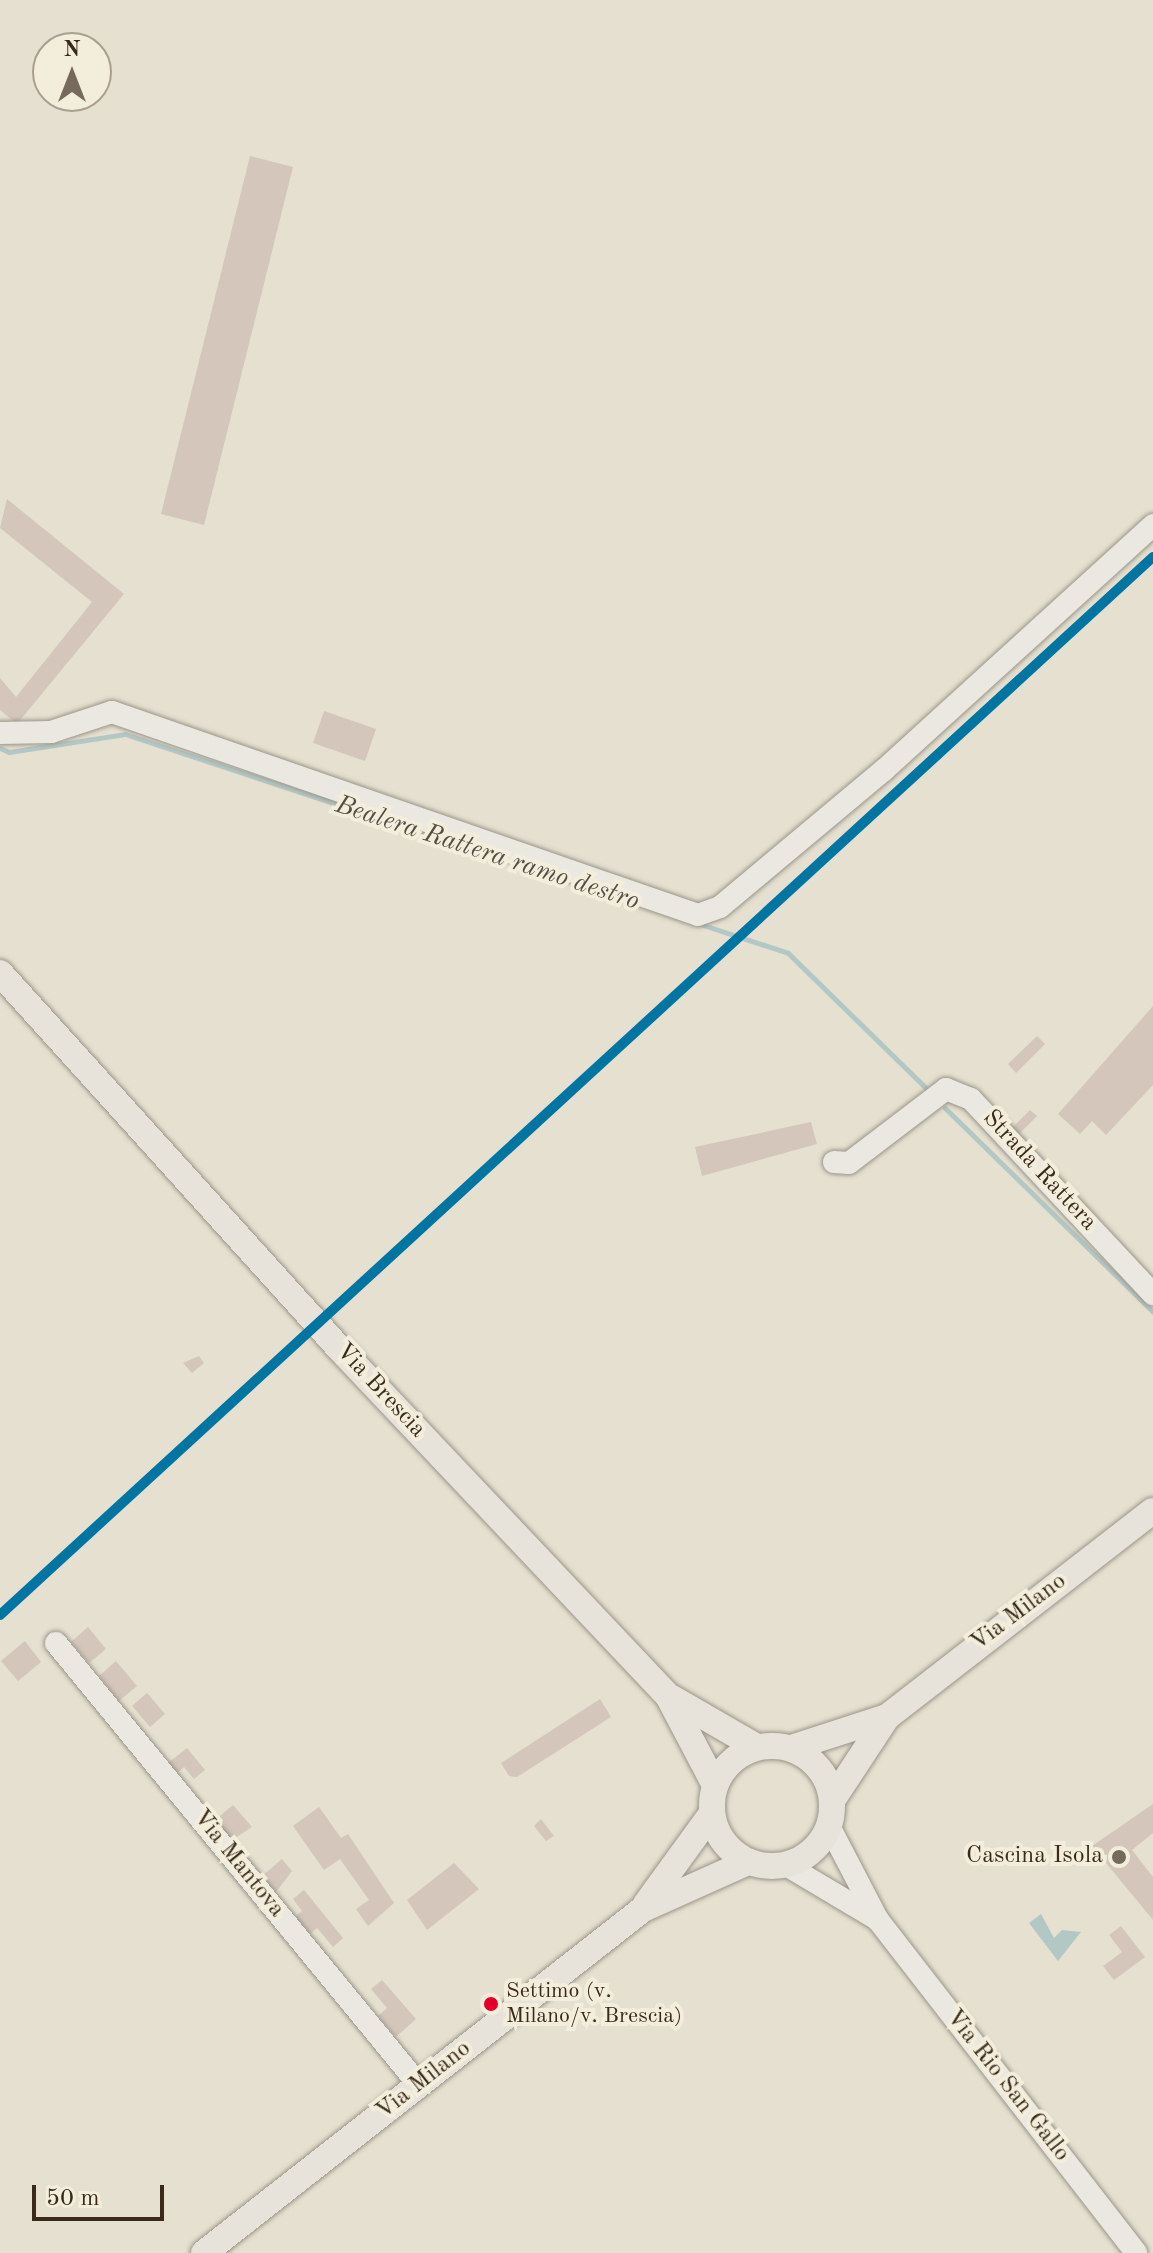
<!DOCTYPE html>
<style>
body{margin:0}
#map{position:relative;width:1153px;height:2253px;overflow:hidden;background:#e5e0cf;font-family:"Old Standard TT",serif}
div>[style]{position:absolute}
.water>*{inset:0;background:#b3c7c4}
.stream>*{height:5px;margin:-2.5px;padding:0 2.5px;transform-origin:2.5px;border-radius:2.5px;background:#b3c7c4}
.building>*{inset:0;background:#d4c6bb}
.roads{filter:drop-shadow(0 0 2px #9a958a) drop-shadow(0 0 2px #9a958a)}
.minor>*{height:22px;margin:-11px;padding:0 11px;transform-origin:11px;border-radius:11px;background:#eae8e0}
.major>*{height:26px;margin:-13px;padding:0 13px;transform-origin:13px;border-radius:13px;background:#e7e3db}
.major>.ring{margin:-13px;padding:0;box-sizing:content-box;background:none;border:26px solid #e7e3db;border-radius:50%}
.rail-1>*{height:10px;margin:-5px;padding:0 5px;transform-origin:5px;border-radius:5px;background:#0075a1}
.dots>*{width:22px;height:22px;translate:-50% -50%;box-sizing:border-box;border:4px solid #f3eddb;border-radius:50%}
span{translate:-50% -50%;white-space:nowrap;text-align:center;line-height:1.15;-webkit-text-stroke:8px #f3eddb;paint-order:stroke}
.bus-label{font-size:22px;color:#392a1c}
.left{translate:0 -50%;text-align:left}
.street-label{font-size:24px;color:#392a1c}
.poi-label{font-size:24px;color:#392a1c}
.right{translate:-100% -50%;text-align:right}
.water-label{font-size:26px;color:#524e45;font-style:italic}
.north{position:absolute;left:32px;top:32px;width:80px;height:80px;box-sizing:border-box;background:#f3eddb;border:2px solid #a99f8f;border-radius:50%;rotate:0deg;font-size:22px;font-weight:700;line-height:32px;text-align:center;color:#392a1c}
.north::after{content:'';display:block;margin:auto;width:28px;height:36px;background:#756a5b;clip-path:polygon(50% 0,100% 100%,50% 72%,0 100%)}
.scale{position:absolute;left:32px;top:2185px;width:132px;height:36px;box-sizing:border-box;border:4px solid #392a1c;border-top:0;padding-left:10px;font-size:24px;line-height:28px;white-space:nowrap;color:#392a1c;-webkit-text-stroke:6px #f3eddb;paint-order:stroke}
</style>
<div id="map">
<div class="water">
<div style="clip-path:polygon(1041px 1914px,1054px 1938px,1062px 1930px,1081px 1932px,1058px 1961px,1029px 1923px)"></div>
</div>
<div class="stream">
<div style="left:0;top:748px;width:10px;rotate:24deg"></div>
<div style="left:9px;top:752px;width:117px;rotate:-8.8deg"></div>
<div style="left:125px;top:734px;width:396px;rotate:18.3deg"></div>
<div style="left:697px;top:923px;width:96px;rotate:18.2deg"></div>
<div style="left:788px;top:953px;width:192px;rotate:44.4deg"></div>
<div style="left:945px;top:1108px;width:291px;rotate:44.4deg"></div>
</div>
<div class="building">
<div style="clip-path:polygon(250px 156px,293px 167px,204px 525px,161px 514px)"></div>
<div style="clip-path:polygon(7px 499px,124px 594px,17px 724px,0 710px,0 678px,16px 697px,92px 602px,0 528px)"></div>
<div style="clip-path:polygon(324px 711px,376px 729px,365px 761px,313px 743px)"></div>
<div style="clip-path:polygon(1153px 1006px,1153px 1085px,1106px 1135px,1092px 1121px,1080px 1134px,1058px 1114px)"></div>
<div style="clip-path:polygon(1037px 1036px,1045px 1044px,1016px 1073px,1008px 1064px)"></div>
<div style="clip-path:polygon(1030px 1110px,1037px 1116px,1017px 1136px,1011px 1129px)"></div>
<div style="clip-path:polygon(811px 1122px,817px 1144px,702px 1176px,695px 1147px)"></div>
<div style="clip-path:polygon(199px 1356px,204px 1363px,192px 1373px,183px 1363px)"></div>
<div style="clip-path:polygon(88px 1627px,106px 1649px,89px 1663px,71px 1642px)"></div>
<div style="clip-path:polygon(25px 1641px,41px 1662px,18px 1681px,1px 1661px)"></div>
<div style="clip-path:polygon(116px 1661px,137px 1686px,119px 1701px,99px 1676px)"></div>
<div style="clip-path:polygon(147px 1693px,165px 1714px,150px 1727px,132px 1706px)"></div>
<div style="clip-path:polygon(600px 1699px,611px 1717px,517px 1777px,509px 1776px,501px 1763px)"></div>
<div style="clip-path:polygon(187px 1748px,205px 1770px,194px 1779px,184px 1767px,176px 1774px,167px 1764px)"></div>
<div style="clip-path:polygon(1153px 1804px,1153px 1833px,1132px 1850px,1153px 1877px,1153px 1920px,1092px 1846px)"></div>
<div style="clip-path:polygon(233px 1805px,252px 1827px,232px 1840px,215px 1820px)"></div>
<div style="clip-path:polygon(319px 1807px,341px 1838px,348px 1834px,394px 1903px,368px 1926px,356px 1909px,369px 1900px,340px 1859px,324px 1870px,293px 1826px)"></div>
<div style="clip-path:polygon(541px 1819px,554px 1836px,546px 1841px,534px 1826px)"></div>
<div style="clip-path:polygon(282px 1859px,292px 1871px,276px 1892px,262px 1876px)"></div>
<div style="clip-path:polygon(454px 1863px,479px 1889px,427px 1930px,407px 1900px)"></div>
<div style="clip-path:polygon(304px 1890px,343px 1938px,333px 1947px,317px 1928px,310px 1934px,295px 1917px,302px 1911px,293px 1899px)"></div>
<div style="clip-path:polygon(1121px 1926px,1145px 1957px,1114px 1980px,1103px 1966px,1122px 1952px,1109px 1935px)"></div>
<div style="clip-path:polygon(382px 1980px,416px 2019px,396px 2037px,378px 2016px,387px 2008px,371px 1989px)"></div>
</div>
<div class="roads">
<div class="minor">
<div style="left:0;top:733px;width:51px;rotate:-1.1deg"></div>
<div style="left:51px;top:732px;width:64px;rotate:-18.2deg"></div>
<div style="left:112px;top:712px;width:620px;rotate:19.11deg"></div>
<div style="left:698px;top:915px;width:23px;rotate:-20deg"></div>
<div style="left:720px;top:907px;width:214px;rotate:-39.9deg"></div>
<div style="left:884px;top:770px;width:364px;rotate:-42.3deg"></div>
<div style="left:834px;top:1162px;width:15px;rotate:4deg"></div>
<div style="left:849px;top:1163px;width:122px;rotate:-37.3deg"></div>
<div style="left:946px;top:1089px;width:27px;rotate:22deg"></div>
<div style="left:971px;top:1099px;width:267px;rotate:47deg"></div>
<div style="left:56px;top:1643px;width:572px;rotate:50.6deg"></div>
<div style="left:829px;top:1826px;width:106px;rotate:62.5deg"></div>
<div style="left:878px;top:1920px;width:421px;rotate:52.2deg"></div>
<div style="left:786px;top:1865px;width:106px;rotate:30.7deg"></div>
</div>
<div class="major">
<div style="left:0;top:973px;width:506px;rotate:47.89deg"></div>
<div style="left:339px;top:1348px;width:479px;rotate:46.6deg"></div>
<div style="left:668px;top:1696px;width:101px;rotate:62.2deg"></div>
<div style="left:672px;top:1698px;width:98px;rotate:30deg"></div>
<div class="ring" style="left:712px;top:1746px;width:94px;height:94px"></div>
<div style="left:791px;top:1748px;width:101px;rotate:-17.9deg"></div>
<div style="left:833px;top:1799px;width:98px;rotate:-56.6deg"></div>
<div style="left:887px;top:1717px;width:336px;rotate:-37.8deg"></div>
<div style="left:646px;top:1904px;width:112px;rotate:-54deg"></div>
<div style="left:204px;top:2253px;width:558px;rotate:-38.08deg"></div>
<div style="left:643px;top:1909px;width:115px;rotate:-24.1deg"></div>
</div>
</div>
<div class="rail-1">
<div style="left:0;top:1615px;width:1565px;rotate:-42.54deg"></div>
</div>
<div class="dots">
<div style="left:1119px;top:1857px;background:#756a5b"></div>
<div style="left:491px;top:2004px;background:#e4002b"></div>
</div>
<div class="bus-label">
<span class="left" style="left:506px;top:2004px">Settimo (v.<br>Milano/v. Brescia)</span>
</div>
<div class="street-label">
<span style="left:1039px;top:1171px;rotate:47deg">Strada Rattera</span>
<span style="left:380px;top:1391px;rotate:47deg">Via Brescia</span>
<span style="left:1019px;top:1613px;rotate:-37deg">Via Milano</span>
<span style="left:238px;top:1864px;rotate:51deg">Via Mantova</span>
<span style="left:424px;top:2081px;rotate:-38deg">Via Milano</span>
<span style="left:1007px;top:2086px;rotate:52deg">Via Rio San Gallo</span>
</div>
<div class="poi-label">
<span class="right" style="left:1103px;top:1857px">Cascina Isola</span>
</div>
<div class="water-label">
<span style="left:487px;top:854px;rotate:18deg">Bealera Rattera ramo destro</span>
</div>
<div class="north">N</div>
<div class="scale">50 m</div>
</div>
